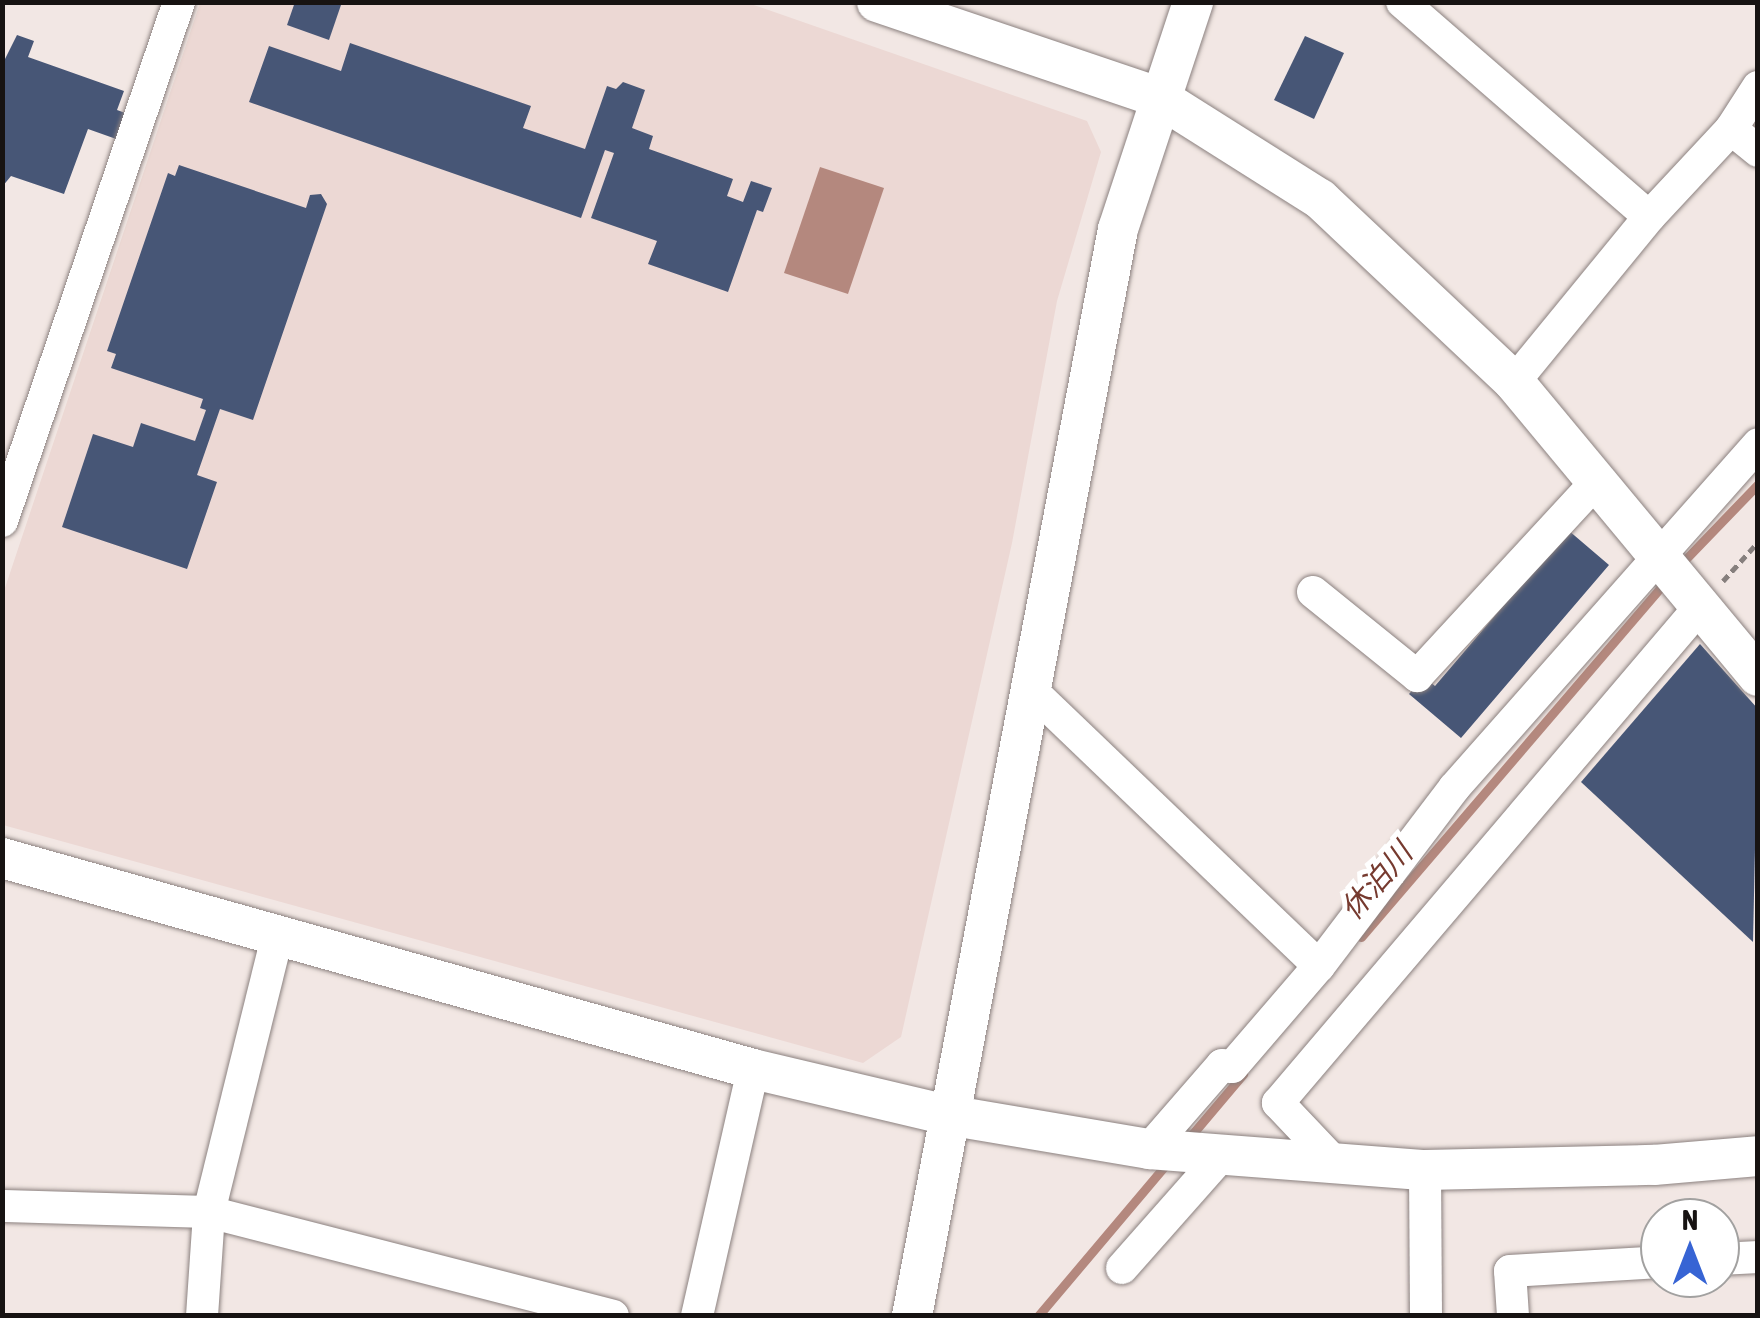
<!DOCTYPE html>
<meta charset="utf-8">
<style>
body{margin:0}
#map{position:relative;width:1760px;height:1318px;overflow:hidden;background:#f2e7e4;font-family:"Asap Condensed","Noto Sans JP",sans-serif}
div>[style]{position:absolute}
.built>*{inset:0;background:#ecd8d4}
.water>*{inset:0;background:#b4887e}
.stream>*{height:9px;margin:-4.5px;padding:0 4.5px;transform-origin:4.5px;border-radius:4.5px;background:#b4887e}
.building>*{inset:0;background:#475676}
.path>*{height:5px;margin-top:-2.5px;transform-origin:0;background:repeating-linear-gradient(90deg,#867f7d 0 8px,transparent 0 13px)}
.roads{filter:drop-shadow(0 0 2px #8b817f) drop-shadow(0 0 2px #8b817f)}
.minor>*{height:32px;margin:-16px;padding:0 16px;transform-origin:16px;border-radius:16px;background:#fff}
.tertiary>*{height:40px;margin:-20px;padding:0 20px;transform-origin:20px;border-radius:20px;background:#fff}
span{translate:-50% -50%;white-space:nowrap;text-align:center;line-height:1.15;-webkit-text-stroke:10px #fff;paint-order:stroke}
.water-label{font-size:30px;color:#763a2f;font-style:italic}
.frame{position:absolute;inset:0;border:5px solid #171312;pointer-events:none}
.north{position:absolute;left:1640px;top:1198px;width:100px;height:100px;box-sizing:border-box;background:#fff;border:2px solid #a2a1a0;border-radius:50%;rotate:0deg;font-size:28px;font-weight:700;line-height:40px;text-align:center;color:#171312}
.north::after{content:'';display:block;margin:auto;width:35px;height:45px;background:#3764d4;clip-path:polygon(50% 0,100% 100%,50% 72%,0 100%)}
</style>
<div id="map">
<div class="built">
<div style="clip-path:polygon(200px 3px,748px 3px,1087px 121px,1101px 152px,1057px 301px,1012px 543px,901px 1037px,863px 1063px,3px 825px,3px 594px)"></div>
</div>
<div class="water">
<div style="clip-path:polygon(820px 167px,884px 188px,848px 294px,784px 273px)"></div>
</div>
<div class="stream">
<div style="left:1680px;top:565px;width:112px;rotate:-46.1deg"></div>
<div style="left:1361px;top:937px;width:470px;rotate:-49.4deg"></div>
<div style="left:1189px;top:1138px;width:84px;rotate:-49.8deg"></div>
<div style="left:1038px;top:1316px;width:203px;rotate:-49.8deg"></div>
</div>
<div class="building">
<div style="clip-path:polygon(295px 2px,342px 2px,329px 40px,287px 25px)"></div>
<div style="clip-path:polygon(17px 35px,34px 41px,28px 57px,124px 91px,117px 110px,128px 114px,119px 140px,88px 129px,64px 194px,11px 176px,2px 187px,2px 65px)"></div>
<div style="clip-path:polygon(1305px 36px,1344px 53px,1314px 119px,1274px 100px)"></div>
<div style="clip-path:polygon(350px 43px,531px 106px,523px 128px,585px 149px,607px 86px,616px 89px,623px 82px,645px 90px,632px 128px,653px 136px,649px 149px,733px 179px,727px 196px,743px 202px,751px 181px,772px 188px,763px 212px,757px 210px,728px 292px,648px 264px,657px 241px,591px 218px,614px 153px,605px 150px,581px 218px,249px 102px,269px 46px,341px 71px)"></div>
<div style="clip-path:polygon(179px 165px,306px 208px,310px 195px,321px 194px,327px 204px,253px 420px,220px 409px,197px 475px,217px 482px,187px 569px,62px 527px,93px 434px,133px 447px,141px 423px,195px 441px,206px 410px,200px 408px,203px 399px,111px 368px,116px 354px,107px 351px,168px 173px,175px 176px)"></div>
<div style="clip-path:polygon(1568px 530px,1609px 565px,1461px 738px,1409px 694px,1424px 677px,1435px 686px)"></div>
<div style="clip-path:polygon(1700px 644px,1758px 709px,1753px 942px,1581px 782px)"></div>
</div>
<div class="path">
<div style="left:1723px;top:581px;width:52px;rotate:-48.1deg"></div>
</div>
<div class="roads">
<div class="minor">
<div style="left:1402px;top:2px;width:327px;rotate:41deg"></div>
<div style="left:1731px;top:129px;width:35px;rotate:39deg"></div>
<div style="left:1514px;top:382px;width:213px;rotate:-50.7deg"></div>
<div style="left:1649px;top:217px;width:120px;rotate:-47deg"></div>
<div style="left:1731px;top:129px;width:50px;rotate:-57.3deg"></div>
<div style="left:2px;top:521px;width:548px;rotate:-71.17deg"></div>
<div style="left:1313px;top:592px;width:134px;rotate:38.9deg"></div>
<div style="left:1417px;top:676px;width:264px;rotate:-47.3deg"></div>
<div style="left:1028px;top:687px;width:403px;rotate:43.8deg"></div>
<div style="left:1149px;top:1149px;width:111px;rotate:-49deg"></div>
<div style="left:1222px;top:1065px;width:10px;rotate:11deg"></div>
<div style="left:1232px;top:1067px;width:133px;rotate:-49.3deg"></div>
<div style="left:1319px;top:966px;width:223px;rotate:-52.8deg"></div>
<div style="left:1454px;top:788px;width:459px;rotate:-48.5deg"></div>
<div style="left:1335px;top:1163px;width:83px;rotate:-133.5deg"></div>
<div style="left:1278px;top:1103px;width:648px;rotate:-49.63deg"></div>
<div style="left:1425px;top:1170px;width:146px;rotate:89.6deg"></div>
<div style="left:2px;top:1206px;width:207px;rotate:1.7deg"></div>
<div style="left:209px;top:1212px;width:417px;rotate:14.4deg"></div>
<div style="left:1720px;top:1259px;width:38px;rotate:-3deg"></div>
<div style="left:1122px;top:1268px;width:152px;rotate:-48.5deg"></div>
<div style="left:202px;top:1316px;width:104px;rotate:-86.1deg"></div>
<div style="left:209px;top:1212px;width:287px;rotate:-76.1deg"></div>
<div style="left:697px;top:1316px;width:253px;rotate:-77.2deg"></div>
<div style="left:1513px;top:1316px;width:45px;rotate:-93.8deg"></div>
<div style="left:1510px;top:1271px;width:150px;rotate:-3.4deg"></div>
</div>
<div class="tertiary">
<div style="left:877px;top:2px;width:299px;rotate:18.7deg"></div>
<div style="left:1160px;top:98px;width:189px;rotate:32.3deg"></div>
<div style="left:1320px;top:199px;width:267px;rotate:43.3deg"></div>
<div style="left:1514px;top:382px;width:382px;rotate:50.3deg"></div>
<div style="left:2px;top:858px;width:780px;rotate:15.69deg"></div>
<div style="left:753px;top:1069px;width:200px;rotate:13.3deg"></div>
<div style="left:948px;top:1115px;width:204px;rotate:9.6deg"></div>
<div style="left:1149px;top:1149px;width:277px;rotate:4.4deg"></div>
<div style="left:1425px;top:1170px;width:229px;rotate:-1.3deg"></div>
<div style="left:1654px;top:1165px;width:104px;rotate:-4.9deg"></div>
<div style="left:912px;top:1316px;width:1106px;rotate:-79.27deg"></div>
<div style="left:1118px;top:229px;width:239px;rotate:-71.7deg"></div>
</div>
</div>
<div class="water-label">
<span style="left:1376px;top:881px;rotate:-49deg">休泊川</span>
</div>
<div class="frame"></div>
<div class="north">N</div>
</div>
